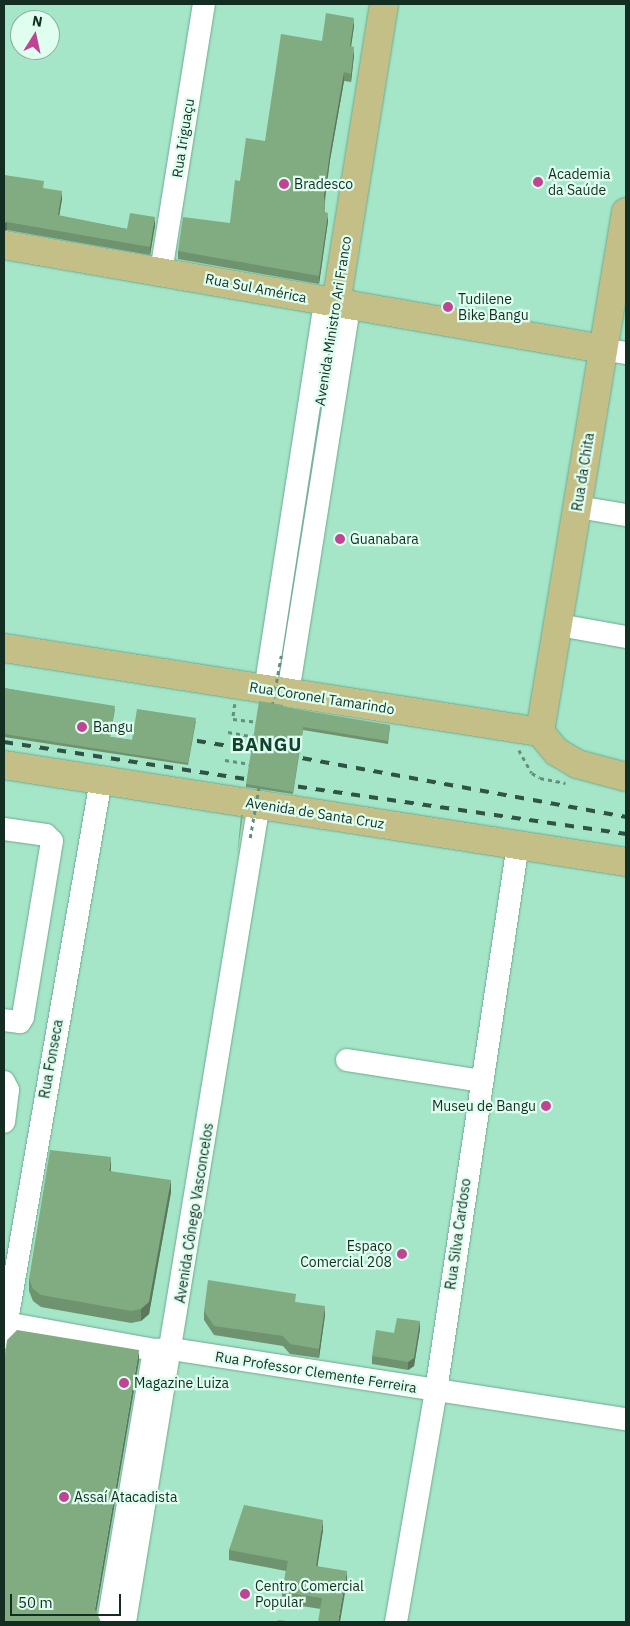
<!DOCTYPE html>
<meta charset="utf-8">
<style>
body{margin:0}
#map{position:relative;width:630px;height:1626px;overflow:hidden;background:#a5e5c8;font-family:"IBM Plex Sans",sans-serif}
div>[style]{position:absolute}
.path>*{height:2.5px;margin-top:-1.25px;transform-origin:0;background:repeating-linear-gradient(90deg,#62907c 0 4px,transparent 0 8px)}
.roads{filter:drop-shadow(0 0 1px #6caa8f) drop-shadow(0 0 1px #6caa8f)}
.minor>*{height:22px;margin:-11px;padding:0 11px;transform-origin:11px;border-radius:11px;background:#fff}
.major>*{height:28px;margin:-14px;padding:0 14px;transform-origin:14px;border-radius:14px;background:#c4bf86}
.rail>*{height:4px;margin-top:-2px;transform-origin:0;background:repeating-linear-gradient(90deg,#315345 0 9px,transparent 0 18px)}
.path-bridge>*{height:2.5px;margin-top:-1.25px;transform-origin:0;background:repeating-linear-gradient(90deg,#62907c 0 4px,transparent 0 8px)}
.wall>*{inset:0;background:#6f936f}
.shaded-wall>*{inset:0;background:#5a785a}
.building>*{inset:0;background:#81ab81}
.dots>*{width:14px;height:14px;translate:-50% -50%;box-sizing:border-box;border:2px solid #dffeef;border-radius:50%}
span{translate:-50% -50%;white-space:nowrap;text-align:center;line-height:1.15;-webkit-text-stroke:4.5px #dffeef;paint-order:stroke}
.street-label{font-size:14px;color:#132d23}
.poi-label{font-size:14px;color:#132d23}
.left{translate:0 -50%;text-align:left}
.right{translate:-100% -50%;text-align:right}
.district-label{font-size:19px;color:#124230;font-weight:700;letter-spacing:1px}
.frame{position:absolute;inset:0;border:5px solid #132d23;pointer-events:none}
.north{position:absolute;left:10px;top:10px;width:50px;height:50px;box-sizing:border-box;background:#dffeef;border:1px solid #8daa9d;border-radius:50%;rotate:10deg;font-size:14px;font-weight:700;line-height:20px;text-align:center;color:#132d23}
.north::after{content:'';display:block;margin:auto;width:18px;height:22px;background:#c04493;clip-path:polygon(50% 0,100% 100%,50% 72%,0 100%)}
.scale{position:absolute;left:10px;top:1594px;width:111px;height:22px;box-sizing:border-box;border:2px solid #132d23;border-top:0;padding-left:6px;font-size:15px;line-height:18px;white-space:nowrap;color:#132d23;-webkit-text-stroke:4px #dffeef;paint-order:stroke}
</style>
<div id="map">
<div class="path">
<div style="left:235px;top:704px;width:15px;rotate:98deg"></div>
<div style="left:233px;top:719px;width:24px;rotate:7deg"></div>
<div style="left:228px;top:732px;width:28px;rotate:10deg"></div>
<div style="left:519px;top:750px;width:26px;rotate:61deg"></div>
<div style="left:532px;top:773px;width:9px;rotate:32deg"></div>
<div style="left:540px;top:778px;width:26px;rotate:11deg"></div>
<div style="left:225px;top:760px;width:26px;rotate:9deg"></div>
</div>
<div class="roads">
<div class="minor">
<div style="left:161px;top:272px;width:271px;rotate:-80.9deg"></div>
<div style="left:603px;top:349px;width:23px;rotate:10deg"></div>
<div style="left:578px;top:507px;width:49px;rotate:9.5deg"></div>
<div style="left:559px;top:625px;width:68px;rotate:10.2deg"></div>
<div style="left:265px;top:690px;width:393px;rotate:-81.2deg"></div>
<div style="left:288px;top:693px;width:392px;rotate:-81deg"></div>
<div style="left:4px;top:829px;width:42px;rotate:8.1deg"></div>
<div style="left:46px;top:835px;width:8px;rotate:45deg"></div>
<div style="left:52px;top:841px;width:178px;rotate:99.4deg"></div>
<div style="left:23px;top:1017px;width:6px;rotate:121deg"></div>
<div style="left:20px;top:1022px;width:16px;rotate:-173deg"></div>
<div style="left:347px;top:1060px;width:136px;rotate:8.9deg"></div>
<div style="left:4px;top:1082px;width:9px;rotate:63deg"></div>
<div style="left:8px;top:1090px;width:32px;rotate:97deg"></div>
<div style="left:6px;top:1323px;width:150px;rotate:10.3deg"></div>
<div style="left:154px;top:1350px;width:18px;rotate:-3deg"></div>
<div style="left:172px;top:1349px;width:459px;rotate:8.8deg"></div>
<div style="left:4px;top:1338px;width:566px;rotate:-80.14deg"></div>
<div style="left:108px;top:1622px;width:276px;rotate:-80.4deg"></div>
<div style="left:125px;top:1622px;width:829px;rotate:-80.7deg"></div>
<div style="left:396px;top:1622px;width:234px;rotate:-80.2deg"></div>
<div style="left:436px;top:1391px;width:553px;rotate:-81.47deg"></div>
</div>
<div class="major">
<div style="left:4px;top:245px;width:608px;rotate:9.85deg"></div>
<div style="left:336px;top:304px;width:304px;rotate:-80.9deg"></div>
<div style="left:4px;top:648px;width:543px;rotate:8.91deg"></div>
<div style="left:540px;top:732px;width:26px;rotate:50deg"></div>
<div style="left:557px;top:752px;width:23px;rotate:31deg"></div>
<div style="left:577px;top:764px;width:51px;rotate:14.9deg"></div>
<div style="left:540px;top:732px;width:527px;rotate:-80.61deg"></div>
<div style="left:4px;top:765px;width:630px;rotate:8.86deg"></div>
</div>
</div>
<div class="rail">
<div style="left:98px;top:725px;width:49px;rotate:8.1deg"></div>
<div style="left:179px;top:738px;width:88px;rotate:9.1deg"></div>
<div style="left:4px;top:742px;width:259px;rotate:8.7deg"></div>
<div style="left:285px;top:755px;width:347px;rotate:10.3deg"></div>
<div style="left:280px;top:784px;width:350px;rotate:8.2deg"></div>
</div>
<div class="path-bridge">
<div style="left:272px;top:706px;width:51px;rotate:-79.8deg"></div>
<div style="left:250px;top:838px;width:53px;rotate:-80.2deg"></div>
</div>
<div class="wall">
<div style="clip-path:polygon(354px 26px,351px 46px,354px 55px,351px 82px,344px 81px,330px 160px,325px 202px,325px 212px,328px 221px,319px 284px,178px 259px,178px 251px,230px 223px,240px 181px,265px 141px,322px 41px)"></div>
<div style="clip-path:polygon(4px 175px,44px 189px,62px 199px,59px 216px,127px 229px,155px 225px,150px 255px,7px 230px,4px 231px)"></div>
<div style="clip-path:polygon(4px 688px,115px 709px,110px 737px,132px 740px,196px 721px,188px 765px,4px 737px)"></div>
<div style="clip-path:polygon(283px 707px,390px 727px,388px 744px,303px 730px,293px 794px,246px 787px,246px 784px)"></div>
<div style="clip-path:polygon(111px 1169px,110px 1171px,171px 1192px,149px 1314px,141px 1321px,131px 1323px,41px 1307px,33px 1301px,29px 1291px,29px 1279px)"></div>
<div style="clip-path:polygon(296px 1302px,325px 1315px,319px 1358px,290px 1354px,283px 1346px,214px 1335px,204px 1320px,204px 1311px)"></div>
<div style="clip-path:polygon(420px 1329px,414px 1366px,408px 1370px,372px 1364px,372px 1356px,394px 1333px)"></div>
<div style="clip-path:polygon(323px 1530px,317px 1566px,347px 1581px,321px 1609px,282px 1603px,282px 1592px,286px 1571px,229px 1560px,229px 1550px)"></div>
</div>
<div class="shaded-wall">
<div style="clip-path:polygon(354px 18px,354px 26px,350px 54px,350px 46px)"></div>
<div style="clip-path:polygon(354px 47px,354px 55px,351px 82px,351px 74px)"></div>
<div style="clip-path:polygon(344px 72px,344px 81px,330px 160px,324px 203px,324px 195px,330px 152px)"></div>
<div style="clip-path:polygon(62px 191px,62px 199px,58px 223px,58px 215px)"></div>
<div style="clip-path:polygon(328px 213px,328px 221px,319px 284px,319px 276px)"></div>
<div style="clip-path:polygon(155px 217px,155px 225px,150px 255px,150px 247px)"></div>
<div style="clip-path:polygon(7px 222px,7px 230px,4px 231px,4px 223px)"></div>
<div style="clip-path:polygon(111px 1157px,111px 1169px,109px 1183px,109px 1171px)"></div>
<div style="clip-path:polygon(171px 1180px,171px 1192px,149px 1314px,141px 1321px,141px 1309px)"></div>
<div style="clip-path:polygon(325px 1306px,325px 1315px,319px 1358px,319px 1349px)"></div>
<div style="clip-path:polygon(420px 1321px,420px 1329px,414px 1366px,408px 1370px,408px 1362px)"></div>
<div style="clip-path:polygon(139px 1350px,139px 1361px,95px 1620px,95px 1609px)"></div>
<div style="clip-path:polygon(323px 1520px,323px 1530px,316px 1576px,316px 1566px)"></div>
<div style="clip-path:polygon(347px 1571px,347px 1581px,340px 1622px,338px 1622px)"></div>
</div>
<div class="building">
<div style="clip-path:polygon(326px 13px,354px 18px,350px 46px,354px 47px,351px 74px,344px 72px,330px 152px,324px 195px,325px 212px,328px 213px,319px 276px,178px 251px,183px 217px,230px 223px,235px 180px,240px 181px,246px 138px,265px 141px,281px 34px,322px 41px)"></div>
<div style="clip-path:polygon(4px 175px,44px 181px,43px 188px,62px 191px,58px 215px,127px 229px,130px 213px,155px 217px,150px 247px,7px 222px,4px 223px)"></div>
<div style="clip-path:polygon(4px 688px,115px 706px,110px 737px,132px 740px,137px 709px,196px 718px,188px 763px,4px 734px)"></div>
<div style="clip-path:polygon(259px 701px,283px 705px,283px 707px,390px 725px,388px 741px,303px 727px,293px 792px,246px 784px)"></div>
<div style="clip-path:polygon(241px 815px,243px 815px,237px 856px)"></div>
<div style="clip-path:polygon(50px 1150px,111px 1157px,109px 1171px,171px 1180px,149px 1302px,141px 1309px,131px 1311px,41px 1295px,33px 1289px,29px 1279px)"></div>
<div style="clip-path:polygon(208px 1280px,296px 1294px,295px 1302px,325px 1306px,319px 1349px,290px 1344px,283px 1336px,214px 1326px,204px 1311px)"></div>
<div style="clip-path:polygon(397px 1318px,420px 1321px,414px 1358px,408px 1362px,372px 1356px,376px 1330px,394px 1333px)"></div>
<div style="clip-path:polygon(17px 1330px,139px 1350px,95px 1609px,101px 1622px,4px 1622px,4px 1362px,7px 1340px)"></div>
<div style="clip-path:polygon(244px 1505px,323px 1520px,316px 1566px,347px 1571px,338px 1622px,318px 1622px,322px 1598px,282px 1592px,288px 1561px,229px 1550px)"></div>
<div style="clip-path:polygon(278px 1620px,294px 1622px,277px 1622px)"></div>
</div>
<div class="dots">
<div style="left:538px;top:182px;background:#c04493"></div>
<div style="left:284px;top:184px;background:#c04493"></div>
<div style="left:448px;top:307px;background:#c04493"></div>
<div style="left:340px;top:539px;background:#c04493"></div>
<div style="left:82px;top:727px;background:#c04493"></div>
<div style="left:546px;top:1106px;background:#c04493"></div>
<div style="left:402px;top:1254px;background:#c04493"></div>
<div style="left:124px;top:1383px;background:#c04493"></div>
<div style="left:64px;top:1497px;background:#c04493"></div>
<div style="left:245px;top:1594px;background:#c04493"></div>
</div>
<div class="street-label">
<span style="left:183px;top:138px;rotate:-81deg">Rua Iriguaçu</span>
<span style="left:256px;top:288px;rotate:11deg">Rua Sul América</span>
<span style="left:333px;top:321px;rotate:-81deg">Avenida Ministro Ari Franco</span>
<span style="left:583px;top:472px;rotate:-81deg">Rua da Chita</span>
<span style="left:322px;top:698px;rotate:9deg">Rua Coronel Tamarindo</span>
<span style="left:315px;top:813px;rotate:9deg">Avenida de Santa Cruz</span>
<span style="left:51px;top:1059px;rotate:-80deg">Rua Fonseca</span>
<span style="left:194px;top:1213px;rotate:-81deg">Avenida Cônego Vasconcelos</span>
<span style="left:458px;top:1234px;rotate:-82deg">Rua Silva Cardoso</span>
<span style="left:316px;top:1372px;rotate:9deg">Rua Professor Clemente Ferreira</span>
</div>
<div class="poi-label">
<span class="left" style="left:548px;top:182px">Academia<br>da Saúde</span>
<span class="left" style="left:294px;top:184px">Bradesco</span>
<span class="left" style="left:458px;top:307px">Tudilene<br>Bike Bangu</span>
<span class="left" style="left:350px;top:539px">Guanabara</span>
<span class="left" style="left:93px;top:727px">Bangu</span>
<span class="right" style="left:536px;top:1106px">Museu de Bangu</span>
<span class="right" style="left:392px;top:1254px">Espaço<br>Comercial 208</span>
<span class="left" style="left:134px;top:1383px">Magazine Luiza</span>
<span class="left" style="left:74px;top:1497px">Assaí Atacadista</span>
<span class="left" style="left:255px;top:1594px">Centro Comercial<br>Popular</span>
</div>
<div class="district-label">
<span style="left:267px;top:745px">BANGU</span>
</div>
<div class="frame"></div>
<div class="north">N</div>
<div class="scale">50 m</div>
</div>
